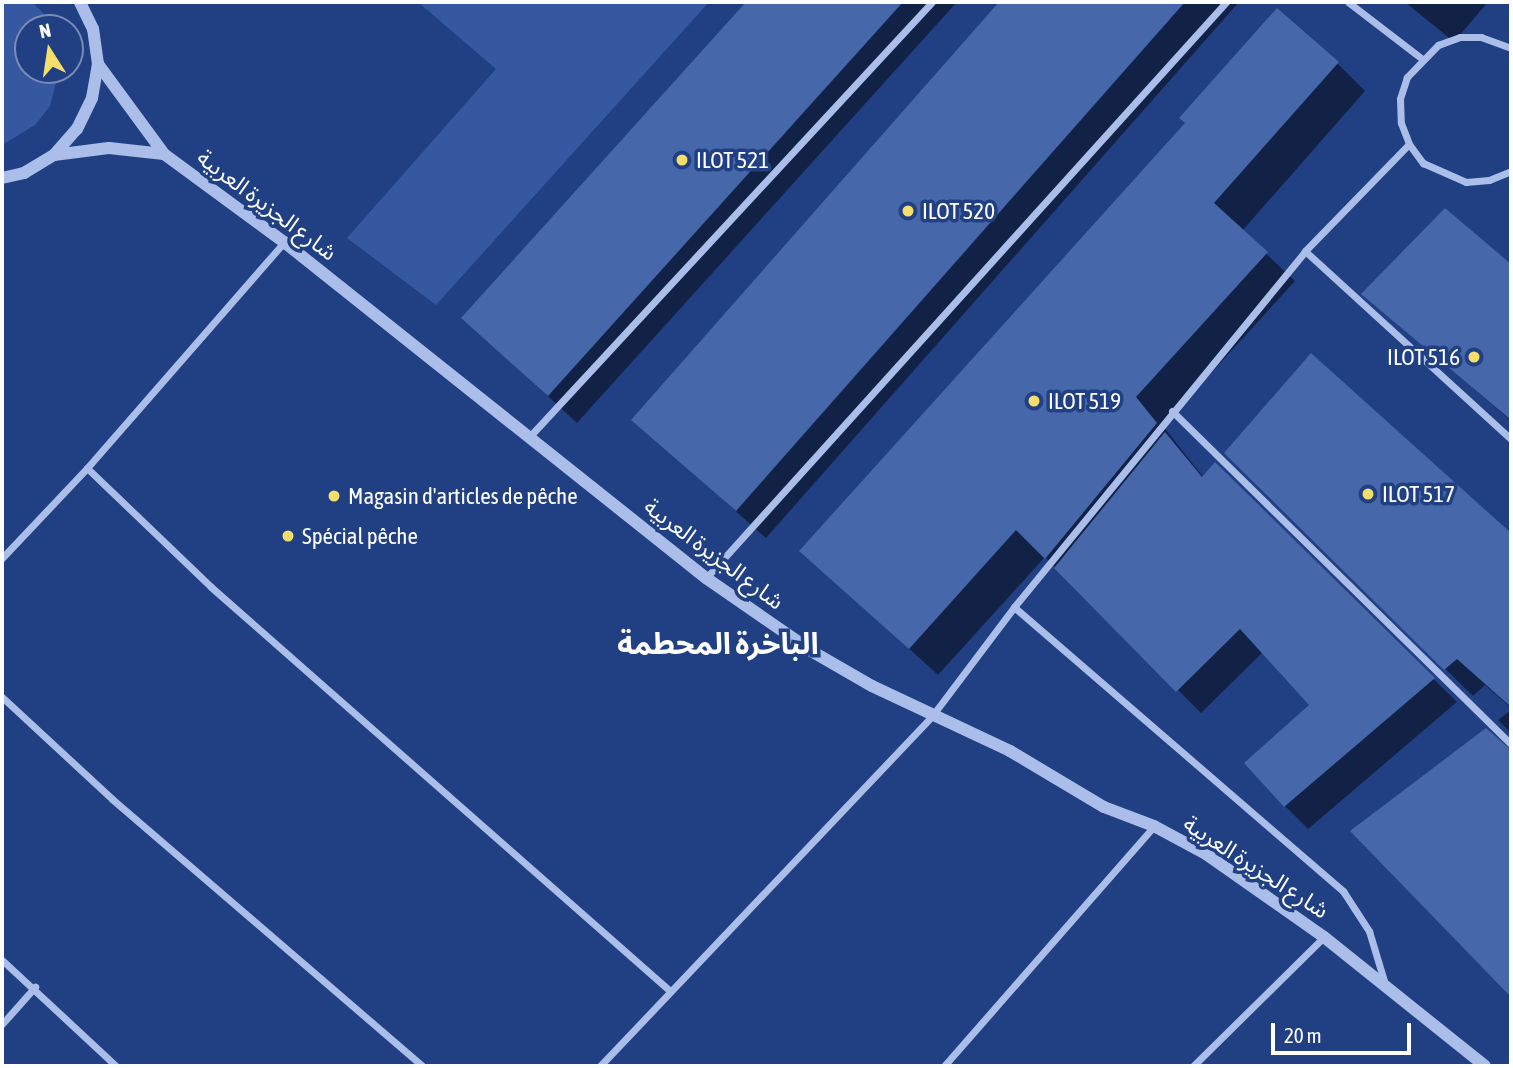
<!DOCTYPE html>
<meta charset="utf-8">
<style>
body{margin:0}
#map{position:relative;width:1513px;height:1068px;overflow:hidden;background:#214084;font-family:"Asap Condensed","Noto Sans Arabic",sans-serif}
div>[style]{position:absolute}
.green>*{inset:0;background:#3558a1}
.shadow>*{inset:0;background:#0007}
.building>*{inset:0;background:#4667aa}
.minor>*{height:7px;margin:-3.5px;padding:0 3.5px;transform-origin:3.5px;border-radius:3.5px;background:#aabee9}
.tertiary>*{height:12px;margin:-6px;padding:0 6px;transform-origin:6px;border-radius:6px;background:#aabee9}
.dots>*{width:19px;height:19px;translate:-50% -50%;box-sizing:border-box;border:4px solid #214084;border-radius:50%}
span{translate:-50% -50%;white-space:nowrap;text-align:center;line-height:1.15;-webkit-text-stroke:7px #214084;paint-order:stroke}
.poi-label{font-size:23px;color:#fff}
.left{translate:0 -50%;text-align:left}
.right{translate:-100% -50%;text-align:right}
.street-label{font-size:23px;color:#fff}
.district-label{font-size:30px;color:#fff;font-weight:700}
.frame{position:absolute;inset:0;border:4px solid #fff;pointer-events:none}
.north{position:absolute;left:14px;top:14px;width:70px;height:70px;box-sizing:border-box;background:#214084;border:2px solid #7a8cb5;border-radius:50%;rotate:348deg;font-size:19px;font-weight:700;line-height:28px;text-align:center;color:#fff}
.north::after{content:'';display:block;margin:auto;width:24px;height:32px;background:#f5de6b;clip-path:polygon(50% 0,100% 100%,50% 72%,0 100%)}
.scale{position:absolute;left:1271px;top:1023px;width:140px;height:32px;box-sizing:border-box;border:4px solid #fff;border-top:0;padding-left:9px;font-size:21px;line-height:24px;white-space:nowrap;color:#fff;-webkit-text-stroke:5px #214084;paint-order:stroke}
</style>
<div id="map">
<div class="green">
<div style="clip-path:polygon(2px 2px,32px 2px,43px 13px,51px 28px,28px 28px,28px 70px,59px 70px,50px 106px,35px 125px,2px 145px)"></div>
<div style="clip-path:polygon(418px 2px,709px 2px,436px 305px,347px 238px,496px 69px)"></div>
</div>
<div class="shadow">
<div style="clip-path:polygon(749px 2px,957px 2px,577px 423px,463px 318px)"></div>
<div style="clip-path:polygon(1001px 2px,1239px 2px,766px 538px,633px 420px)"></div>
<div style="clip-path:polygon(1405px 2px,1488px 2px,1454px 42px)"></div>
<div style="clip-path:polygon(1337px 63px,1365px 91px,1242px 231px,1295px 281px,1163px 426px,1204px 478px,1216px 465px,1457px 702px,1308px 829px,1285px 806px,1311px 705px,1263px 652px,1201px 713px,1045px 557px,938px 675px,802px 551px)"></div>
<div style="clip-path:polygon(1446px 211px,1511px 266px,1511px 421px,1364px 294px)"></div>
<div style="clip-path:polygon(1312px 356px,1511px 535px,1511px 708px,1485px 685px,1473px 696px,1226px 453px)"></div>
<div style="clip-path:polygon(1511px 710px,1511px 733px,1498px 720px)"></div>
<div style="clip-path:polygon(1511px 750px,1511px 994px,1353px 831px)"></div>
</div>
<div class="building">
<div style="clip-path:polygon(746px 2px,903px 2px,548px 396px,461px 318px)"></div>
<div style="clip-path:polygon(999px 2px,1185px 2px,736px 511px,631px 420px)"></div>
<div style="clip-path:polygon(1277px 8px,1339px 62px,1214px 203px,1268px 252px,1136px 397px,1157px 423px,1045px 559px,1016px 530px,909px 649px,799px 551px,1185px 123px,1179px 118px)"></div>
<div style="clip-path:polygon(1445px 208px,1511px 264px,1511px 420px,1361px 294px)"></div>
<div style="clip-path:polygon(1311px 353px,1511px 533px,1511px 707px,1457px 659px,1444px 670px,1224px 453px)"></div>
<div style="clip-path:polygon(1165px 432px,1202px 477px,1215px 462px,1435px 678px,1284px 807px,1244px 763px,1309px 705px,1240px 629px,1176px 692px,1054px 568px)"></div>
<div style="clip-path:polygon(1486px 728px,1511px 750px,1511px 997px,1350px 831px)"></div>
</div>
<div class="minor">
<div style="left:1348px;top:2px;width:92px;rotate:37.5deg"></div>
<div style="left:1511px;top:48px;width:32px;rotate:-160deg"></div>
<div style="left:1481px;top:37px;width:21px;rotate:180deg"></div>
<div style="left:1460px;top:37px;width:23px;rotate:160deg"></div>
<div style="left:1438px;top:45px;width:45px;rotate:134.1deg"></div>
<div style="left:1407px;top:77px;width:23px;rotate:108deg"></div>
<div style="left:1400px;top:99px;width:24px;rotate:88deg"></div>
<div style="left:1401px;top:123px;width:22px;rotate:69deg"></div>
<div style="left:1409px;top:144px;width:24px;rotate:54deg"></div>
<div style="left:1423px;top:163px;width:47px;rotate:23.8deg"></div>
<div style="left:1466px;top:182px;width:23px;rotate:-5deg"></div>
<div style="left:1489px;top:180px;width:24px;rotate:-22deg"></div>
<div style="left:1305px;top:251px;width:279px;rotate:42.4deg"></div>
<div style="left:1172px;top:411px;width:475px;rotate:44.5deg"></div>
<div style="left:531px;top:435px;width:590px;rotate:-47.2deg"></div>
<div style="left:87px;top:468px;width:172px;rotate:43.8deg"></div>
<div style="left:211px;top:587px;width:611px;rotate:41.35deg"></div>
<div style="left:2px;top:558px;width:124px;rotate:-46.6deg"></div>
<div style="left:87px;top:468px;width:300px;rotate:-48.9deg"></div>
<div style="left:706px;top:578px;width:776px;rotate:-47.92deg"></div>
<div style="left:1014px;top:607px;width:435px;rotate:40.8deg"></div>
<div style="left:1343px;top:891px;width:48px;rotate:57deg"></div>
<div style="left:1369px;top:931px;width:55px;rotate:73.2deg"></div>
<div style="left:2px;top:697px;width:150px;rotate:42.8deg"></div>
<div style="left:112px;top:799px;width:409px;rotate:40.7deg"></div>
<div style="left:2px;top:960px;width:156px;rotate:42.9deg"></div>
<div style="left:2px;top:1024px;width:50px;rotate:-48.3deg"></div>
<div style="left:600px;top:1066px;width:482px;rotate:-46.5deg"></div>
<div style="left:932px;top:716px;width:136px;rotate:-53deg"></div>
<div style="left:1014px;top:607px;width:460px;rotate:-50.7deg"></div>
<div style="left:1305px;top:251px;width:149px;rotate:-45.8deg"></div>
<div style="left:944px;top:1066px;width:319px;rotate:-48.8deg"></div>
<div style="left:1193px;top:1066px;width:184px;rotate:-44.6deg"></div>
</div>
<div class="tertiary">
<div style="left:98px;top:64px;width:112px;rotate:53.7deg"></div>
<div style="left:164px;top:154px;width:149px;rotate:36.3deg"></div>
<div style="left:284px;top:242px;width:539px;rotate:38.53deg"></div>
<div style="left:706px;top:578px;width:130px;rotate:34.7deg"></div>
<div style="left:813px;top:652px;width:68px;rotate:30deg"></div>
<div style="left:872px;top:686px;width:153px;rotate:25.2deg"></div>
<div style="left:1010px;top:751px;width:109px;rotate:30.8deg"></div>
<div style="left:1104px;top:807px;width:53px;rotate:20.8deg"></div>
<div style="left:1154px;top:826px;width:59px;rotate:28.3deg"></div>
<div style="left:1206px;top:854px;width:144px;rotate:35.1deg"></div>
<div style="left:1324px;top:937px;width:206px;rotate:38.7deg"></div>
<div style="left:54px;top:155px;width:55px;rotate:-7.3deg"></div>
<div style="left:109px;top:148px;width:55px;rotate:6.2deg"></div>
<div style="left:2px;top:178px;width:23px;rotate:-13deg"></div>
<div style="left:24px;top:173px;width:35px;rotate:-31deg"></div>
<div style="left:54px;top:155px;width:35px;rotate:-49deg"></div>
<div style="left:77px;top:129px;width:34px;rotate:-64deg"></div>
<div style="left:92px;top:98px;width:35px;rotate:-80deg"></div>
<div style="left:98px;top:64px;width:35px;rotate:-98deg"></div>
<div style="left:93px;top:29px;width:30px;rotate:-116deg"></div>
</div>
<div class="dots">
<div style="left:682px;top:160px;background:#f5de6b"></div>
<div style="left:908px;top:211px;background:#f5de6b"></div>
<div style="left:1474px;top:357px;background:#f5de6b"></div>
<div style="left:1034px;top:401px;background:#f5de6b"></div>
<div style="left:1368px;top:494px;background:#f5de6b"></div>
<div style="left:334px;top:496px;background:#f5de6b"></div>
<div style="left:288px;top:536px;background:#f5de6b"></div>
</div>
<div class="poi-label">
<span class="left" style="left:696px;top:160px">ILOT 521</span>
<span class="left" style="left:922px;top:211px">ILOT 520</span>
<span class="right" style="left:1460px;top:357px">ILOT 516</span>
<span class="left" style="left:1048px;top:401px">ILOT 519</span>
<span class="left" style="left:1382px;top:494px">ILOT 517</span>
<span class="left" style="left:348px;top:496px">Magasin d'articles de pêche</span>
<span class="left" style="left:302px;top:536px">Spécial pêche</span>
</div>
<div class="street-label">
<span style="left:267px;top:205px;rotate:37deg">شارع الجزيرة العربية</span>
<span style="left:714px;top:554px;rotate:37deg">شارع الجزيرة العربية</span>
<span style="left:1256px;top:867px;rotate:33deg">شارع الجزيرة العربية</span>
</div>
<div class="district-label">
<span style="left:718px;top:643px">الباخرة المحطمة</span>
</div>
<div class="frame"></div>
<div class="north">N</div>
<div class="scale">20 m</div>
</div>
